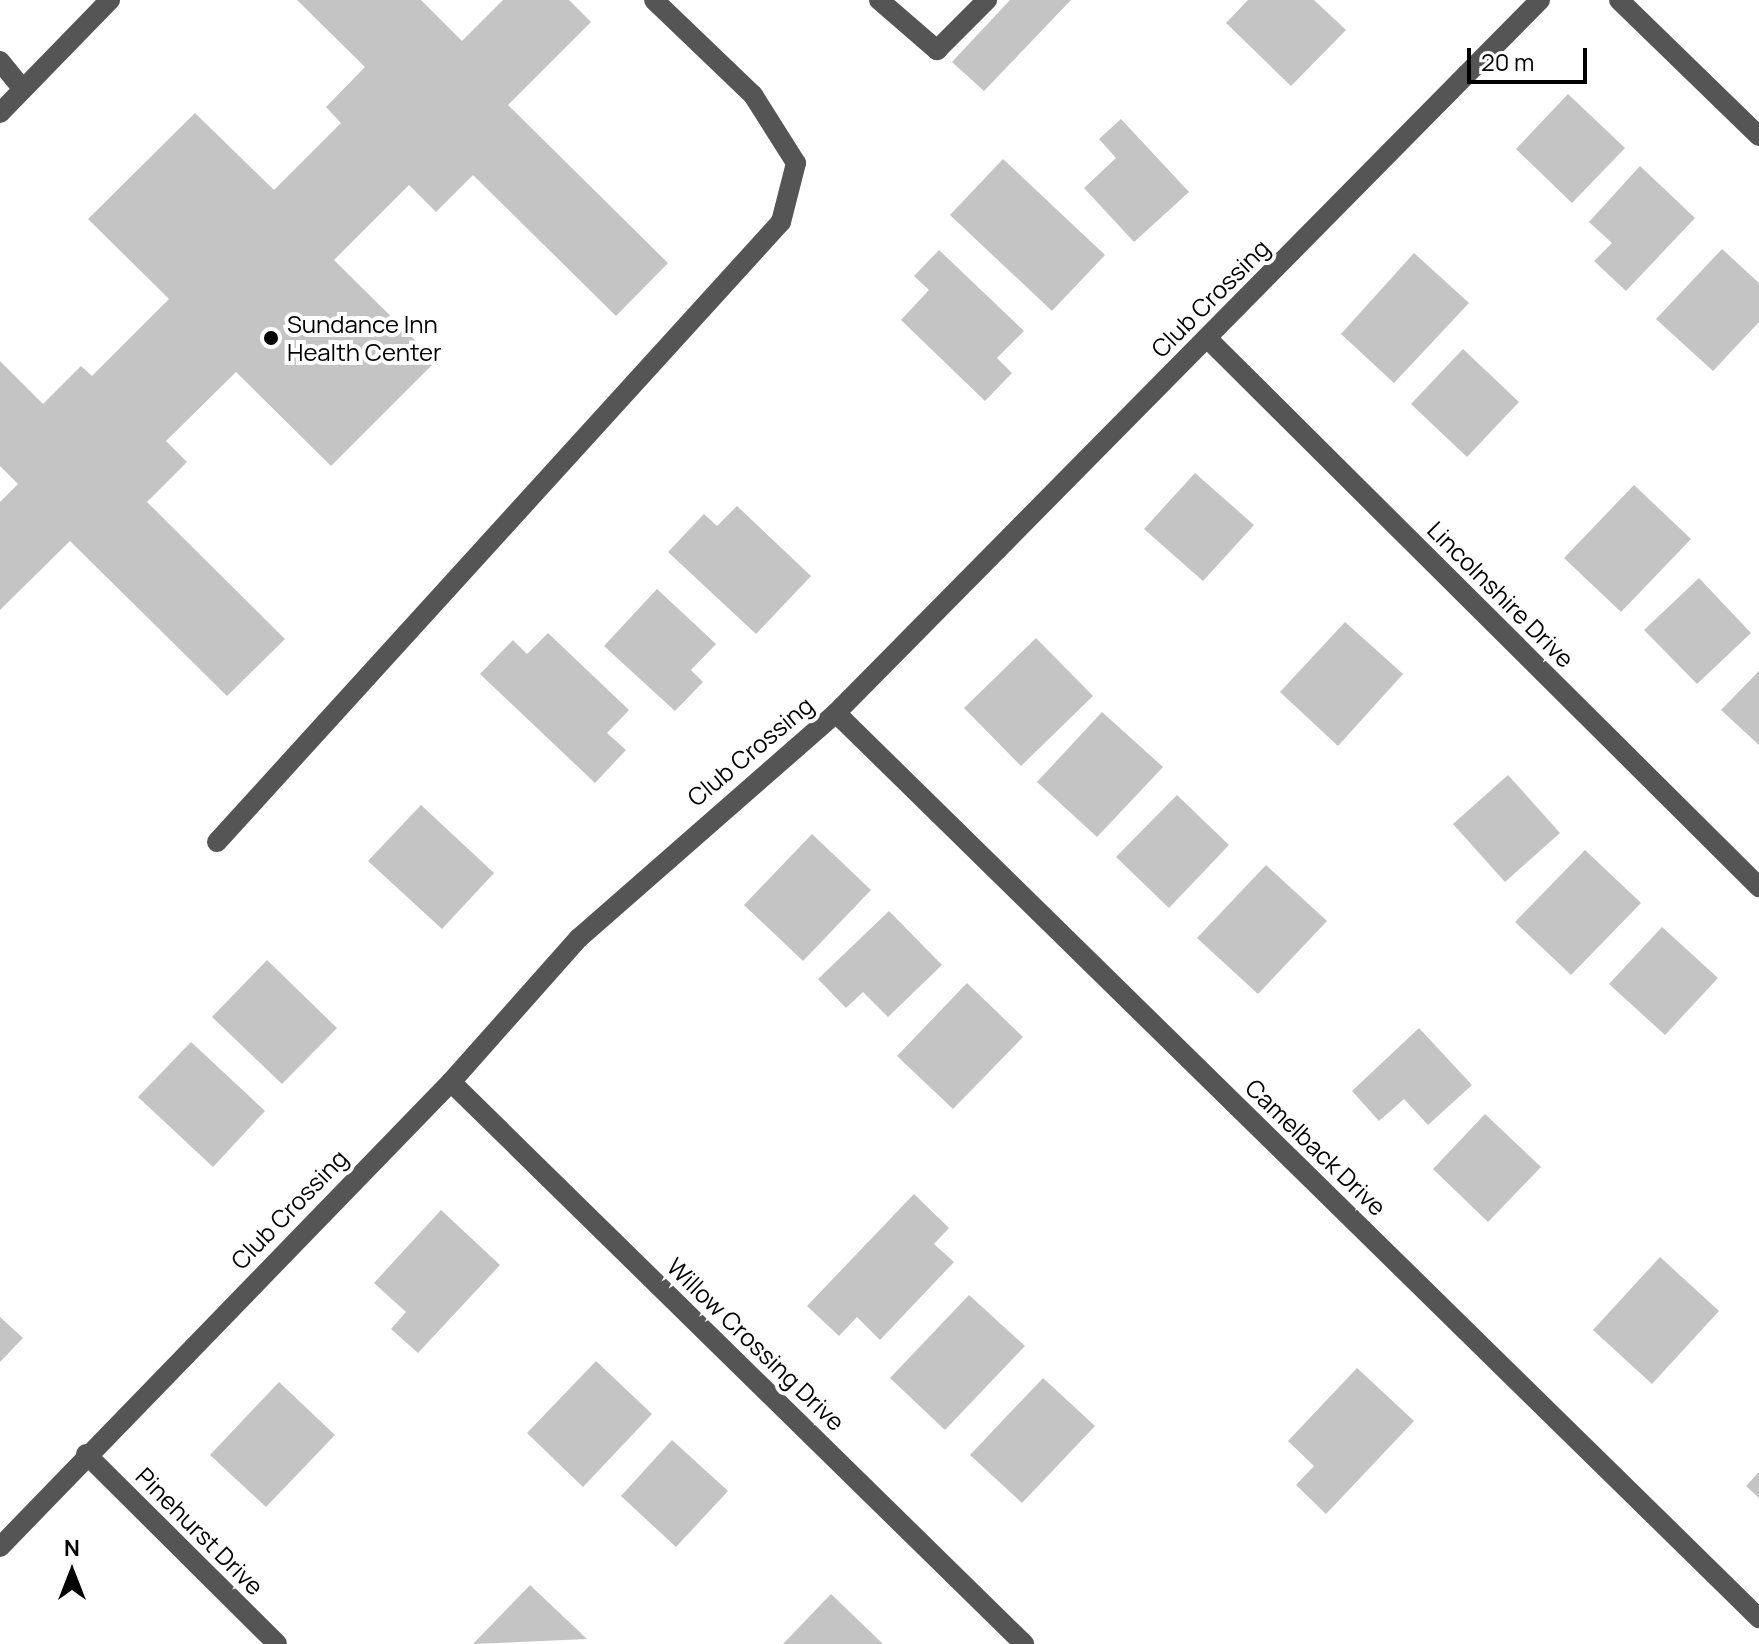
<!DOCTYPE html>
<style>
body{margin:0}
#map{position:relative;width:1759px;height:1644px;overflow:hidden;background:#fff;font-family:Manrope,sans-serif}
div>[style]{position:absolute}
.building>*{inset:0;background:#c4c4c4}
.minor>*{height:20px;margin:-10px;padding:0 10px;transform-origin:10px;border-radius:10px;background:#555}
.dots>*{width:22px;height:22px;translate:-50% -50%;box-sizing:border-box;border:4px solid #fff;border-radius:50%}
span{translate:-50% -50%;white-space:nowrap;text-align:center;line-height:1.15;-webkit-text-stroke:8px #fff;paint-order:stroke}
.street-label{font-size:24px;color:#000}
.poi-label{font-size:24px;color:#000}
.left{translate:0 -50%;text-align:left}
.north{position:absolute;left:32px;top:1532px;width:80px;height:80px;-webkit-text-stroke:6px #fff;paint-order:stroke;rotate:0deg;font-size:22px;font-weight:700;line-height:32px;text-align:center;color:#000}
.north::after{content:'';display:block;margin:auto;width:28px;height:36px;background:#000;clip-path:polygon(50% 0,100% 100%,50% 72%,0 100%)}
.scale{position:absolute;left:1467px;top:48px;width:120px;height:36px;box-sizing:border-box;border:4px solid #000;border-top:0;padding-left:10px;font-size:24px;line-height:28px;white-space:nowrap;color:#000;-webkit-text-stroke:6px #fff;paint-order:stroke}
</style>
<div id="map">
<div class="building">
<div style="clip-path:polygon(297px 0,421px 0,462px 41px,503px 0,569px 0,591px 22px,508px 105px,668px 263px,616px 316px,473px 175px,436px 212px,409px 185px,334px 260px,436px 361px,331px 466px,236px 372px,166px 441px,187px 462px,147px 502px,285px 639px,227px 696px,70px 541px,0 610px,0 502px,18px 484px,0 466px,0 361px,43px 404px,81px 366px,92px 376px,169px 299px,88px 219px,195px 113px,274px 190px,341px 123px,326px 107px,365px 67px)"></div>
<div style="clip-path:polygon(1010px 0,1071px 0,984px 91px,952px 62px)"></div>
<div style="clip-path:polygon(1248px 0,1314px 0,1346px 30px,1291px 86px,1226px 23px)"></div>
<div style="clip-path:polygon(1568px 94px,1625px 148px,1572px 203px,1516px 149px)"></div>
<div style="clip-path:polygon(1121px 119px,1189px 192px,1134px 242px,1084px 188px,1116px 158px,1099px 139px)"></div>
<div style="clip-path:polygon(1003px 159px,1105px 255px,1052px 311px,950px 215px)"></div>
<div style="clip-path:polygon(1640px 166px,1695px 218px,1626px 291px,1594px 261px,1612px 243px,1589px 222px)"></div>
<div style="clip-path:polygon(1722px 249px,1759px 283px,1759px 322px,1713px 371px,1656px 319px)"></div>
<div style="clip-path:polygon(939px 250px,1024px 331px,997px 358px,1012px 373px,985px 401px,901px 320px,929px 290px,914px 276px)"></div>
<div style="clip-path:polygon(1414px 253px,1469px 303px,1394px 383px,1341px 334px)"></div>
<div style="clip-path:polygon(1463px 349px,1519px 402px,1467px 457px,1411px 404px)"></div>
<div style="clip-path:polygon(1195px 473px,1254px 525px,1203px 581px,1144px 529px)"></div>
<div style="clip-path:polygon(1634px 485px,1691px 539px,1621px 612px,1564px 558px)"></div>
<div style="clip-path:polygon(737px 506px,811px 576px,756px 634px,668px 552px,704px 514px,717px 526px)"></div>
<div style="clip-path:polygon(1699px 578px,1751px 633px,1697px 684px,1644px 630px)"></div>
<div style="clip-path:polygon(657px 589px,716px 644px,691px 670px,703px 682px,675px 711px,604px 646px)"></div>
<div style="clip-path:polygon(1345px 622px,1403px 674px,1338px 746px,1280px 692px)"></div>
<div style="clip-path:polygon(548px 633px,629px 710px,607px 733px,626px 750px,595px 783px,480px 674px,513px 640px,527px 654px)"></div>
<div style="clip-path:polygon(1036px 638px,1093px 696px,1021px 766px,964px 708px)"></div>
<div style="clip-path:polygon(1759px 671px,1759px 745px,1721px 710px)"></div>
<div style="clip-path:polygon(1102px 712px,1163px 767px,1097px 837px,1037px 782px)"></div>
<div style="clip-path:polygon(1508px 775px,1560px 833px,1505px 882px,1453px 824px)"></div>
<div style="clip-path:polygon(1177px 795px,1229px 845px,1169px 908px,1116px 857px)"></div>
<div style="clip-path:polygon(421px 805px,494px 873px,442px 929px,368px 861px)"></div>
<div style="clip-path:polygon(812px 834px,871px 890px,803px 961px,744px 905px)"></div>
<div style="clip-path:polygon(1585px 850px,1641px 903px,1571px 975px,1515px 922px)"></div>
<div style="clip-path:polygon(1266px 865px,1327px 921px,1258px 994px,1197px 938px)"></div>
<div style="clip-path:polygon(889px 911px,942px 965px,888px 1017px,863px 992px,846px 1008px,818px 979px)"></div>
<div style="clip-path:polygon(1662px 927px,1718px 978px,1665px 1035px,1609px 984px)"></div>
<div style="clip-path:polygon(267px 960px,337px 1028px,282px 1084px,212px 1017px)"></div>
<div style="clip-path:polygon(967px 983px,1023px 1037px,953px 1109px,897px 1056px)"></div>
<div style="clip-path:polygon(1419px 1028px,1472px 1085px,1428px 1125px,1404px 1099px,1379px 1121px,1352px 1091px)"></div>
<div style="clip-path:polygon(191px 1042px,265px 1111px,213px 1167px,138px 1097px)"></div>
<div style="clip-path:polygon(1485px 1114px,1541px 1167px,1488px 1222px,1433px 1169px)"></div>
<div style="clip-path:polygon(914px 1194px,949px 1228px,934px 1244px,954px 1262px,880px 1340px,857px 1317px,839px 1336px,807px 1306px)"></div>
<div style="clip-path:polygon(441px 1210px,500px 1265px,418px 1353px,391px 1329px,406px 1312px,374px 1283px)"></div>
<div style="clip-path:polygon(1660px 1257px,1719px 1311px,1652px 1384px,1593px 1330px)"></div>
<div style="clip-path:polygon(969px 1295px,1025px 1346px,945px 1430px,890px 1378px)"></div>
<div style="clip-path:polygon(0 1317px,23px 1338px,0 1362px)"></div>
<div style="clip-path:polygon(596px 1361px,652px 1414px,583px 1487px,527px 1433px)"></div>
<div style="clip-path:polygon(1357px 1368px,1414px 1421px,1326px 1514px,1296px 1485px,1314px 1466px,1288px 1441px)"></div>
<div style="clip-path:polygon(1043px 1378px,1095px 1426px,1022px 1503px,970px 1455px)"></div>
<div style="clip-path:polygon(279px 1382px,335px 1435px,266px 1507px,210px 1455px)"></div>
<div style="clip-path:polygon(672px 1440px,728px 1491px,676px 1547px,621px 1496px)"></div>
<div style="clip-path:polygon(1759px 1472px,1759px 1498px,1746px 1486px)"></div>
<div style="clip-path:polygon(530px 1585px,587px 1639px,473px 1644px)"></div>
<div style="clip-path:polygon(831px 1594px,883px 1644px,783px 1644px)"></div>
</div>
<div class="minor">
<div style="left:879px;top:0;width:77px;rotate:40.8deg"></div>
<div style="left:937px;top:50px;width:71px;rotate:-45deg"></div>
<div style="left:1619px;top:0;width:195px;rotate:44.2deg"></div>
<div style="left:0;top:61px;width:36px;rotate:51deg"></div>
<div style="left:0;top:113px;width:158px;rotate:-45.8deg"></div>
<div style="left:1207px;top:338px;width:779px;rotate:44.84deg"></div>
<div style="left:836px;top:713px;width:1293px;rotate:44.44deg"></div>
<div style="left:217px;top:842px;width:838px;rotate:-47.71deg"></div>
<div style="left:781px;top:222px;width:61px;rotate:-75.7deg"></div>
<div style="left:796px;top:163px;width:80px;rotate:-122.3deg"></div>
<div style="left:753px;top:95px;width:137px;rotate:-136.2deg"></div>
<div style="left:451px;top:1082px;width:803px;rotate:44.44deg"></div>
<div style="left:86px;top:1454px;width:269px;rotate:44.8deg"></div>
<div style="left:0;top:1547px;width:648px;rotate:-45.88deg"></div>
<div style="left:451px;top:1082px;width:193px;rotate:-48.4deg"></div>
<div style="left:579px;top:938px;width:342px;rotate:-41.2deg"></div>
<div style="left:836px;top:713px;width:1002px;rotate:-45.36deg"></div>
</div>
<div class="dots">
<div style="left:271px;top:338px;background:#000"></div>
</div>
<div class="street-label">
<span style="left:1210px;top:298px;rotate:-45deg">Club Crossing</span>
<span style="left:1501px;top:594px;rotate:45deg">Lincolnshire Drive</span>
<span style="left:750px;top:751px;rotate:-40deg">Club Crossing</span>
<span style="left:1316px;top:1147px;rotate:44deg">Camelback Drive</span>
<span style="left:289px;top:1209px;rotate:-46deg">Club Crossing</span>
<span style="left:756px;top:1344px;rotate:44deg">Willow Crossing Drive</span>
<span style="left:200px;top:1531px;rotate:45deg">Pinehurst Drive</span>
</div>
<div class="poi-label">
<span class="left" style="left:287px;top:338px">Sundance Inn<br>Health Center</span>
</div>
<div class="north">N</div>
<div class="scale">20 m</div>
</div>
